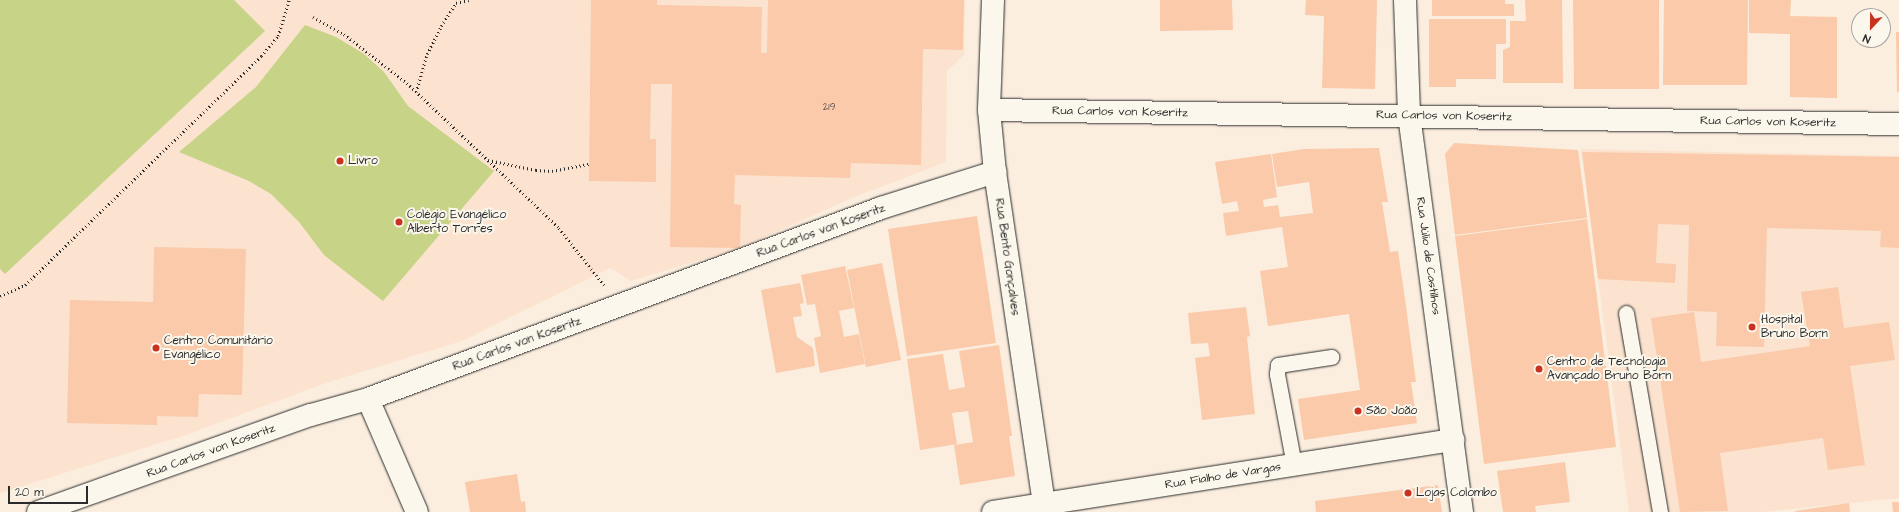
<!DOCTYPE html>
<meta charset="utf-8">
<style>
body{margin:0}
#map{position:relative;width:1899px;height:512px;overflow:hidden;background:#fbeedf;font-family:"Architects Daughter",sans-serif}
div>[style]{position:absolute}
.built>*{inset:0;background:#fbe3cf}
.green>*{inset:0;background:#c7d386}
.building>*{inset:0;background:#facaaa}
.path>*{height:2.5px;margin-top:-1.25px;transform-origin:0;background:repeating-linear-gradient(90deg,#2b2b2b 0 1px,transparent 0 4px)}
.roads{filter:drop-shadow(0 0 1px #2b2b2b) drop-shadow(0 0 1px #2b2b2b)}
.service>*{height:15px;margin:-7.5px;padding:0 7.5px;transform-origin:7.5px;border-radius:7.5px;background:#fbf7ec}
.minor>*{height:22px;margin:-11px;padding:0 11px;transform-origin:11px;border-radius:11px;background:#fbf7ec}
.tertiary>*{height:22px;margin:-11px;padding:0 11px;transform-origin:11px;border-radius:11px;background:#fbf7ec}
.secondary>*{height:22px;margin:-11px;padding:0 11px;transform-origin:11px;border-radius:11px;background:#fbf7ec}
.dots>*{width:11px;height:11px;translate:-50% -50%;box-sizing:border-box;border:2px solid #fbf7ec;border-radius:50%}
span{translate:-50% -50%;white-space:nowrap;text-align:center;line-height:1.15;-webkit-text-stroke:4px #fbf7ec;paint-order:stroke}
.number-label{font-size:10px;color:#5f534b}
.number-label span{-webkit-text-stroke-width:0}
.street-label{font-size:12px;color:#2b2b2b}
.poi-label{font-size:12px;color:#2b2b2b}
.left{translate:0 -50%;text-align:left}
.north{position:absolute;left:1851px;top:8px;width:40px;height:40px;box-sizing:border-box;background:#fbf7ec;border:1px solid #a8a59f;border-radius:50%;rotate:202deg;font-size:11px;font-weight:700;line-height:16px;text-align:center;color:#2b2b2b}
.north::after{content:'';display:block;margin:auto;width:14px;height:18px;background:#c8321e;clip-path:polygon(50% 0,100% 100%,50% 72%,0 100%)}
.scale{position:absolute;left:8px;top:486px;width:80px;height:18px;box-sizing:border-box;border:2px solid #2b2b2b;border-top:0;padding-left:5px;font-size:12px;line-height:14px;white-space:nowrap;color:#2b2b2b;-webkit-text-stroke:3px #fbf7ec;paint-order:stroke}
</style>
<div id="map">
<div class="built">
<div style="clip-path:polygon(0 0,965px 0,964px 55px,947px 71px,946px 162px,857px 196px,740px 248px,631px 281px,610px 268px,462px 341px,326px 383px,186px 435px,0 493px)"></div>
<div style="clip-path:polygon(1581px 149px,1899px 156px,1899px 498px,1764px 512px,1629px 512px)"></div>
</div>
<div class="green">
<div style="clip-path:polygon(0 0,234px 0,265px 31px,5px 274px,0 269px)"></div>
<div style="clip-path:polygon(305px 25px,336px 37px,364px 54px,384px 72px,408px 106px,494px 171px,383px 301px,324px 255px,299px 222px,271px 194px,249px 181px,179px 152px,256px 87px)"></div>
</div>
<div class="building">
<div style="clip-path:polygon(591px 0,657px 0,657px 5px,762px 7px,761px 53px,767px 53px,768px 0,964px 0,963px 50px,923px 49px,921px 165px,851px 163px,850px 178px,735px 175px,734px 204px,741px 205px,740px 248px,670px 247px,672px 84px,651px 84px,650px 139px,656px 139px,656px 182px,589px 181px)"></div>
<div style="clip-path:polygon(1160px 0,1232px 0,1233px 30px,1160px 31px)"></div>
<div style="clip-path:polygon(1306px 0,1377px 0,1375px 89px,1322px 88px,1324px 16px,1305px 15px)"></div>
<div style="clip-path:polygon(1432px 0,1505px 0,1505px 4px,1514px 4px,1514px 16px,1432px 16px)"></div>
<div style="clip-path:polygon(1525px 0,1562px 0,1563px 83px,1503px 83px,1503px 50px,1510px 47px,1510px 21px,1526px 21px)"></div>
<div style="clip-path:polygon(1573px 0,1659px 0,1659px 89px,1574px 89px)"></div>
<div style="clip-path:polygon(1664px 0,1748px 0,1747px 85px,1663px 85px)"></div>
<div style="clip-path:polygon(1749px 0,1791px 0,1790px 16px,1837px 17px,1837px 98px,1790px 97px,1790px 34px,1749px 33px)"></div>
<div style="clip-path:polygon(1429px 19px,1506px 19px,1506px 44px,1496px 44px,1496px 79px,1456px 79px,1456px 87px,1429px 87px)"></div>
<div style="clip-path:polygon(1896px 32px,1899px 32px,1899px 92px,1897px 92px)"></div>
<div style="clip-path:polygon(1454px 143px,1578px 150px,1587px 218px,1455px 235px,1445px 154px)"></div>
<div style="clip-path:polygon(1379px 148px,1388px 202px,1382px 202px,1390px 252px,1398px 251px,1406px 306px,1416px 382px,1411px 382px,1417px 423px,1304px 440px,1298px 399px,1360px 390px,1349px 314px,1268px 326px,1260px 271px,1288px 267px,1282px 227px,1226px 236px,1223px 213px,1239px 211px,1237px 201px,1222px 204px,1215px 162px,1271px 154px,1277px 197px,1263px 200px,1264px 207px,1278px 205px,1280px 217px,1313px 213px,1309px 182px,1277px 187px,1272px 154px,1304px 149px)"></div>
<div style="clip-path:polygon(1582px 152px,1899px 157px,1899px 248px,1880px 247px,1881px 231px,1767px 228px,1764px 347px,1716px 346px,1717px 312px,1687px 311px,1689px 225px,1658px 224px,1656px 263px,1676px 264px,1675px 283px,1598px 279px)"></div>
<div style="clip-path:polygon(977px 216px,996px 343px,907px 356px,888px 229px)"></div>
<div style="clip-path:polygon(1587px 219px,1616px 447px,1484px 464px,1455px 236px)"></div>
<div style="clip-path:polygon(154px 247px,246px 249px,242px 395px,199px 394px,198px 417px,157px 416px,157px 425px,67px 423px,70px 300px,153px 302px)"></div>
<div style="clip-path:polygon(882px 263px,901px 360px,866px 367px,847px 270px)"></div>
<div style="clip-path:polygon(845px 266px,854px 308px,839px 311px,844px 337px,859px 334px,865px 364px,820px 373px,814px 338px,821px 336px,815px 304px,807px 305px,801px 275px)"></div>
<div style="clip-path:polygon(800px 283px,804px 303px,800px 304px,802px 316px,793px 317px,797px 337px,813px 348px,815px 366px,776px 373px,761px 290px)"></div>
<div style="clip-path:polygon(1838px 287px,1844px 328px,1889px 322px,1895px 360px,1850px 366px,1865px 465px,1828px 470px,1823px 438px,1720px 453px,1728px 511px,1680px 512px,1651px 318px,1694px 312px,1701px 362px,1810px 346px,1801px 292px)"></div>
<div style="clip-path:polygon(1246px 307px,1250px 336px,1247px 337px,1255px 414px,1202px 420px,1195px 358px,1210px 356px,1208px 343px,1191px 344px,1188px 313px)"></div>
<div style="clip-path:polygon(999px 345px,1012px 436px,1009px 436px,1015px 476px,960px 485px,954px 445px,1006px 437px,973px 442px,968px 411px,952px 413px,957px 444px,920px 450px,907px 359px,943px 354px,949px 390px,965px 387px,959px 351px)"></div>
<div style="clip-path:polygon(1565px 462px,1570px 502px,1535px 506px,1536px 512px,1503px 512px,1497px 471px)"></div>
<div style="clip-path:polygon(517px 474px,521px 502px,525px 501px,526px 512px,470px 512px,465px 482px)"></div>
<div style="clip-path:polygon(1438px 485px,1442px 512px,1316px 512px,1315px 501px)"></div>
<div style="clip-path:polygon(1892px 502px,1899px 502px,1899px 512px,1893px 512px)"></div>
<div style="clip-path:polygon(1849px 503px,1850px 512px,1795px 512px,1795px 511px)"></div>
</div>
<div class="path">
<div style="left:313px;top:17px;width:35px;rotate:29deg"></div>
<div style="left:344px;top:34px;width:80px;rotate:37.9deg"></div>
<div style="left:407px;top:83px;width:210px;rotate:43.6deg"></div>
<div style="left:559px;top:228px;width:73px;rotate:51.7deg"></div>
<div style="left:416px;top:92px;width:40px;rotate:-74deg"></div>
<div style="left:427px;top:54px;width:31px;rotate:-63deg"></div>
<div style="left:441px;top:26px;width:27px;rotate:-57deg"></div>
<div style="left:456px;top:3px;width:13px;rotate:-13deg"></div>
<div style="left:488px;top:160px;width:49px;rotate:11.8deg"></div>
<div style="left:536px;top:170px;width:16px;rotate:4deg"></div>
<div style="left:552px;top:171px;width:38px;rotate:-11deg"></div>
<div style="left:0;top:296px;width:27px;rotate:-24deg"></div>
<div style="left:25px;top:285px;width:329px;rotate:-44.1deg"></div>
<div style="left:261px;top:56px;width:26px;rotate:-50deg"></div>
<div style="left:278px;top:36px;width:38px;rotate:-73deg"></div>
</div>
<div class="roads">
<div class="service">
<div style="left:1626px;top:313px;width:202px;rotate:80.3deg"></div>
<div style="left:1294px;top:465px;width:93px;rotate:-100.6deg"></div>
<div style="left:1277px;top:374px;width:9px;rotate:-84deg"></div>
<div style="left:1278px;top:365px;width:54px;rotate:-8.6deg"></div>
</div>
<div class="minor">
<div style="left:368px;top:399px;width:123px;rotate:66.6deg"></div>
<div style="left:38px;top:512px;width:290px;rotate:-19.6deg"></div>
<div style="left:311px;top:415px;width:59px;rotate:-15.7deg"></div>
<div style="left:368px;top:399px;width:547px;rotate:-20.42deg"></div>
<div style="left:881px;top:208px;width:120px;rotate:-17.5deg"></div>
<div style="left:993px;top:512px;width:466px;rotate:-8.9deg"></div>
</div>
<div class="tertiary">
<div style="left:1405px;top:0;width:115px;rotate:88deg"></div>
<div style="left:1409px;top:115px;width:401px;rotate:82.4deg"></div>
<div style="left:989px;top:110px;width:910px;rotate:0.88deg"></div>
</div>
<div class="secondary">
<div style="left:993px;top:0;width:110px;rotate:92.1deg"></div>
<div style="left:989px;top:110px;width:62px;rotate:84.5deg"></div>
<div style="left:995px;top:172px;width:344px;rotate:81.6deg"></div>
</div>
</div>
<div class="dots">
<div style="left:340px;top:161px;background:#c8321e"></div>
<div style="left:399px;top:222px;background:#c8321e"></div>
<div style="left:1752px;top:327px;background:#c8321e"></div>
<div style="left:156px;top:348px;background:#c8321e"></div>
<div style="left:1539px;top:369px;background:#c8321e"></div>
<div style="left:1358px;top:411px;background:#c8321e"></div>
<div style="left:1408px;top:493px;background:#c8321e"></div>
</div>
<div class="number-label">
<span style="left:829px;top:108px">219</span>
</div>
<div class="street-label">
<span style="left:1120px;top:112px;rotate:1deg">Rua Carlos von Koseritz</span>
<span style="left:1444px;top:116px;rotate:1deg">Rua Carlos von Koseritz</span>
<span style="left:1768px;top:122px;rotate:1deg">Rua Carlos von Koseritz</span>
<span style="left:821px;top:231px;rotate:-20deg">Rua Carlos von Koseritz</span>
<span style="left:1428px;top:256px;rotate:82deg">Rua Júlio de Castilhos</span>
<span style="left:1007px;top:257px;rotate:82deg">Rua Bento Gonçalves</span>
<span style="left:517px;top:344px;rotate:-20deg">Rua Carlos von Koseritz</span>
<span style="left:211px;top:451px;rotate:-20deg">Rua Carlos von Koseritz</span>
<span style="left:1223px;top:476px;rotate:-9deg">Rua Fialho de Vargas</span>
</div>
<div class="poi-label">
<span class="left" style="left:348px;top:161px">Livro</span>
<span class="left" style="left:407px;top:222px">Colégio Evangélico<br>Alberto Torres</span>
<span class="left" style="left:1761px;top:327px">Hospital<br>Bruno Born</span>
<span class="left" style="left:164px;top:348px">Centro Comunitário<br>Evangélico</span>
<span class="left" style="left:1547px;top:369px">Centro de Tecnologia<br>Avançado Bruno Born</span>
<span class="left" style="left:1366px;top:411px">São João</span>
<span class="left" style="left:1416px;top:493px">Lojas Colombo</span>
</div>
<div class="north">N</div>
<div class="scale">20 m</div>
</div>
